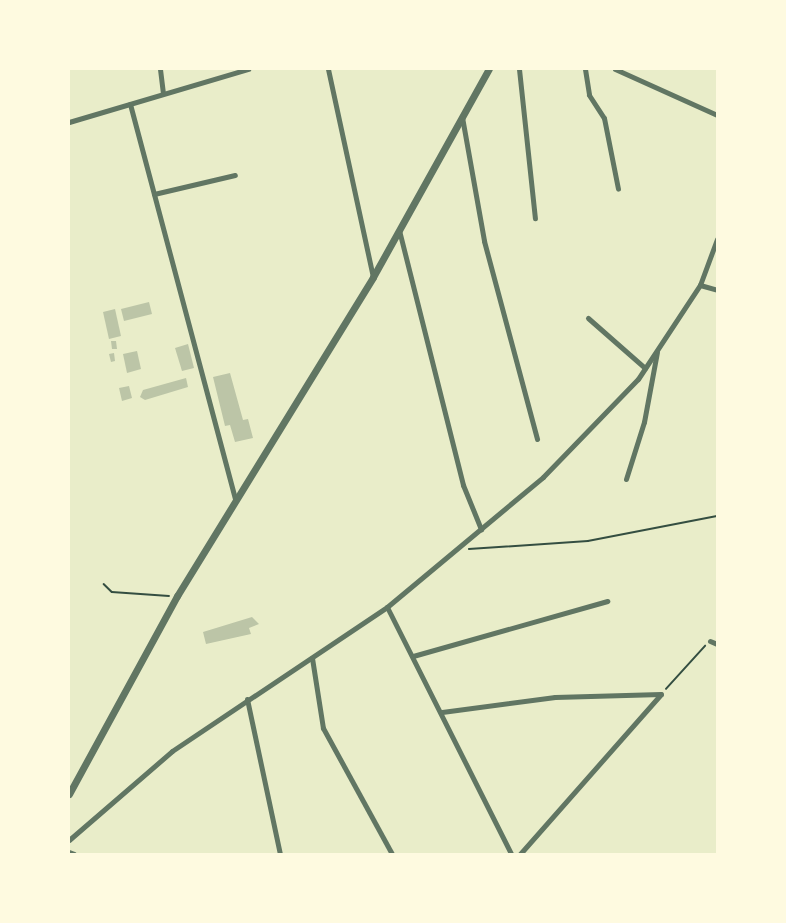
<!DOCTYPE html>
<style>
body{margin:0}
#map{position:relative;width:786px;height:923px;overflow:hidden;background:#e9edc9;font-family:Jost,sans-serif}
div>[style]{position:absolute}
.building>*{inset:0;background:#bcc5a7}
.path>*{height:1.5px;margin:-0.75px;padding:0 0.75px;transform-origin:0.75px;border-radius:0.75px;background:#344e41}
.minor>*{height:5px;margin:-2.5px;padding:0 2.5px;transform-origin:2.5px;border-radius:2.5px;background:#617663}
.tertiary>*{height:7px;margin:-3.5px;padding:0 3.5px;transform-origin:3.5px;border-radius:3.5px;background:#617663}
span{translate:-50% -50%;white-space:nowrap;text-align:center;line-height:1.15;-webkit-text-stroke:4.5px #fefae0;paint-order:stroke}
.frame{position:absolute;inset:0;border:70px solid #fefae0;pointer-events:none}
</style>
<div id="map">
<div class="building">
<div style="clip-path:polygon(149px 302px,152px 314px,124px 321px,121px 309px)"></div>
<div style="clip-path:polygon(115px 309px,121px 336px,109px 339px,103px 312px)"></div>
<div style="clip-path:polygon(111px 341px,116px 341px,117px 349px,112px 349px)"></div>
<div style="clip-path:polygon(188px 344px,194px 368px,182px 371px,175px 348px)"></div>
<div style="clip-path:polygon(137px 351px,141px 369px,127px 373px,123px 354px)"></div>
<div style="clip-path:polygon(114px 353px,115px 361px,111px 362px,109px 354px)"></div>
<div style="clip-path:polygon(230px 373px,243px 420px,248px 419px,253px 438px,235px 442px,230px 425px,225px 426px,213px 377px)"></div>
<div style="clip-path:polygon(186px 378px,188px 387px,145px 400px,140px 397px,143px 390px)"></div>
<div style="clip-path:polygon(129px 386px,132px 398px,122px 401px,119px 388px)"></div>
<div style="clip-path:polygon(252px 617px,259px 624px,249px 628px,251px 634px,206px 644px,203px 632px)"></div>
</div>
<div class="path">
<div style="left:469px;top:549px;width:119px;rotate:-3.8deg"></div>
<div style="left:588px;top:541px;width:131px;rotate:-11deg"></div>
<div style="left:104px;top:584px;width:11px;rotate:45deg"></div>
<div style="left:112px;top:592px;width:57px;rotate:4deg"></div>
<div style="left:666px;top:689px;width:58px;rotate:-47.8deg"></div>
</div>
<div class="minor">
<div style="left:160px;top:69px;width:23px;rotate:83deg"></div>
<div style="left:328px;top:69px;width:213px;rotate:77.8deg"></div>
<div style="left:519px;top:69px;width:150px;rotate:83.9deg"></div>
<div style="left:585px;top:69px;width:26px;rotate:81deg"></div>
<div style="left:589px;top:95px;width:27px;rotate:57deg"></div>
<div style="left:604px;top:118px;width:72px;rotate:78.8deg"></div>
<div style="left:615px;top:69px;width:112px;rotate:24.3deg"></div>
<div style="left:130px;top:104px;width:409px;rotate:75.1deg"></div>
<div style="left:462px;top:117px;width:126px;rotate:79.9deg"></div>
<div style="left:484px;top:241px;width:205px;rotate:75deg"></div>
<div style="left:69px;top:122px;width:187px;rotate:-16.5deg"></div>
<div style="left:154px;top:194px;width:83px;rotate:-13.2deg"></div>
<div style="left:399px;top:230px;width:263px;rotate:75.9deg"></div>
<div style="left:463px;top:485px;width:48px;rotate:67.8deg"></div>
<div style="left:700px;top:285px;width:18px;rotate:16deg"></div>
<div style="left:588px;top:318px;width:76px;rotate:41.3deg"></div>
<div style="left:626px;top:479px;width:60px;rotate:-72.5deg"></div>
<div style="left:644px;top:422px;width:71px;rotate:-79.5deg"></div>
<div style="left:387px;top:607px;width:276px;rotate:63.3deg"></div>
<div style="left:710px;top:641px;width:8px;rotate:23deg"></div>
<div style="left:413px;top:656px;width:202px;rotate:-15.8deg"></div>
<div style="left:312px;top:658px;width:71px;rotate:81.1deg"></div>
<div style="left:323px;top:728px;width:144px;rotate:61.3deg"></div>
<div style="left:247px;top:699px;width:158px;rotate:78deg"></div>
<div style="left:442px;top:712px;width:114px;rotate:-7.6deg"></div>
<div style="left:555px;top:697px;width:106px;rotate:-1.6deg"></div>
<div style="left:69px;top:840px;width:136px;rotate:-40.8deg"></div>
<div style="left:172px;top:751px;width:259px;rotate:-33.8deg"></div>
<div style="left:387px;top:607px;width:203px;rotate:-39.8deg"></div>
<div style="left:543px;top:477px;width:136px;rotate:-45.9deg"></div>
<div style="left:638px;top:379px;width:113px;rotate:-56.6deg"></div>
<div style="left:700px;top:285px;width:49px;rotate:-69.7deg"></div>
<div style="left:69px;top:852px;width:5px;rotate:22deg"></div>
<div style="left:520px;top:854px;width:213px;rotate:-48.6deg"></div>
</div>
<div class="tertiary">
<div style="left:69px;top:794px;width:226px;rotate:-61.4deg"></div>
<div style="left:177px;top:596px;width:374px;rotate:-58.4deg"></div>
<div style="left:373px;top:277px;width:238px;rotate:-60.9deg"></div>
</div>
<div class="frame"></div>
</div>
